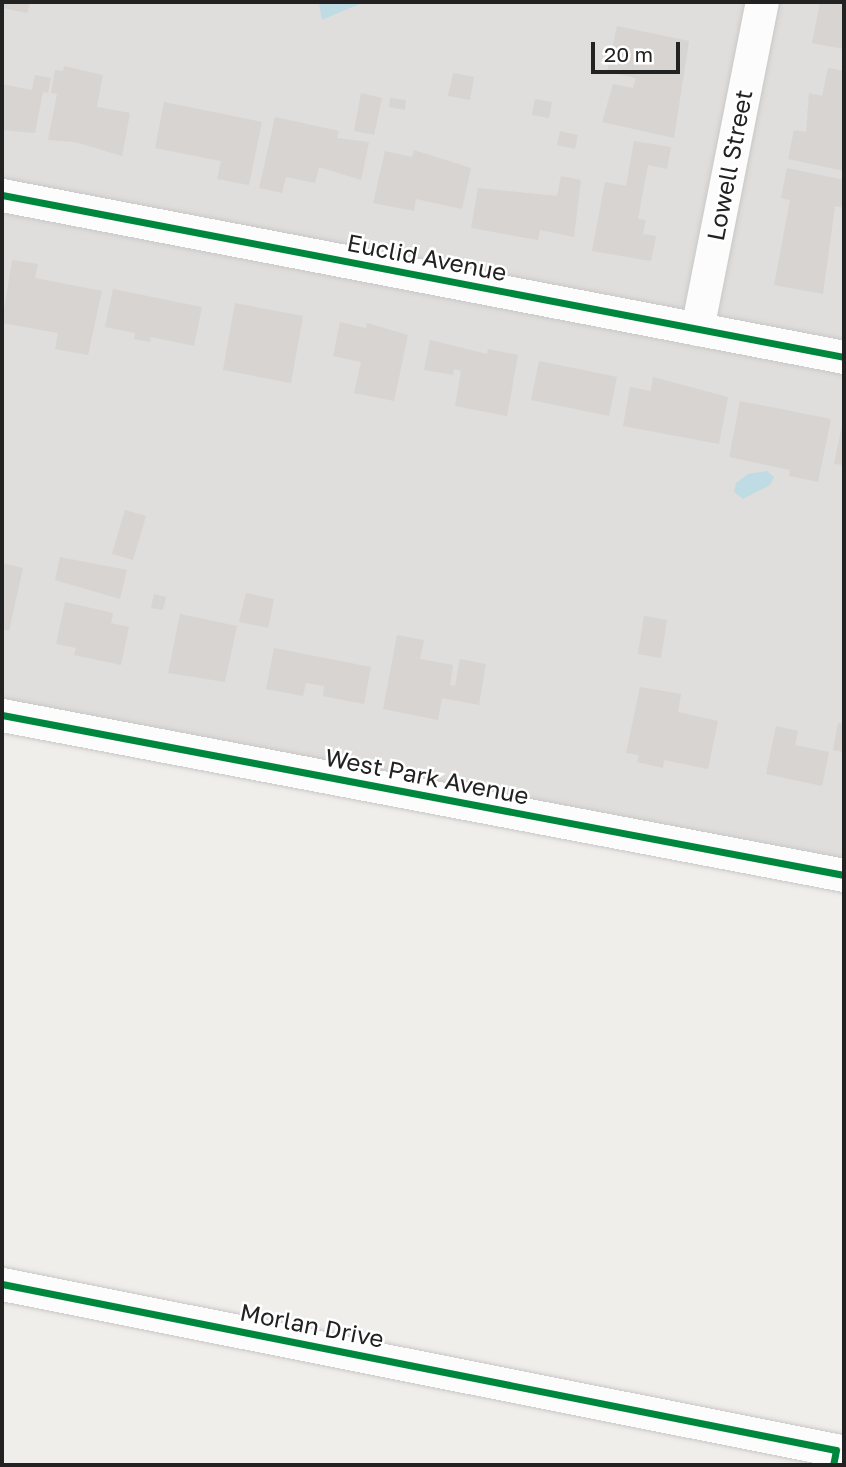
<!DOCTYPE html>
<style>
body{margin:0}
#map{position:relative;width:846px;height:1467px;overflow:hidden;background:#f0eeeb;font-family:"Golos Text",sans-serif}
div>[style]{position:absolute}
.residential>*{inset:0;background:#dfdedc}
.water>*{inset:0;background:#bfdbe3}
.building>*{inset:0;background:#d7d4d2}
.roads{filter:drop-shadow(0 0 2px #c9c8c7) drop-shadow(0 0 2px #c9c8c7)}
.street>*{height:33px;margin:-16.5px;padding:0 16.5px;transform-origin:16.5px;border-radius:16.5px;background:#fdfcfc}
.cycleway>*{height:7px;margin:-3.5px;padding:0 3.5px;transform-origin:3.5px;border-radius:3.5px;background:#00873e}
span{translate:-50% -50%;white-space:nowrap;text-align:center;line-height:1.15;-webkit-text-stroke:5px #fff;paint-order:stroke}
.street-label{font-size:24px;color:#222}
.frame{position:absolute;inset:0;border:4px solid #222;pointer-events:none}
.scale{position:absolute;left:591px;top:42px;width:89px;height:32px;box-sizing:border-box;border:4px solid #222;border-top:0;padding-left:9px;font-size:21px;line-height:24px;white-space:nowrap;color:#222;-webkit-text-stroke:5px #fff;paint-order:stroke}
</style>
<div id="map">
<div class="residential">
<div style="clip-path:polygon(2px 2px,844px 2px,844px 875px,2px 715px)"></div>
</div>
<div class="water">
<div style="clip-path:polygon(325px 2px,364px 2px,322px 20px,319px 4px)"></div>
<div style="clip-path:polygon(767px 471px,774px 477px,770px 485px,743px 499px,734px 492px,736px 483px,748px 474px)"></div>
</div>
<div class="building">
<div style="clip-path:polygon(2px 2px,30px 2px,27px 13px,2px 8px)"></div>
<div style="clip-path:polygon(820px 2px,844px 2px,844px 49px,812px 43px)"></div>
<div style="clip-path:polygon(617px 26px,689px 41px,674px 138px,602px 122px,613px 84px,633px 88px,636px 78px,607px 72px)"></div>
<div style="clip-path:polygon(64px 66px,103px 75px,97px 107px,130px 113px,122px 156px,75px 142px,48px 140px,57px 94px,51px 93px,55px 70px,63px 71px)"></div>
<div style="clip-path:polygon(828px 68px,844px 71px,844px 171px,788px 159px,794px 130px,806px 132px,809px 93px,822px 96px)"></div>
<div style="clip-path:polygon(453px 73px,474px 77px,470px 100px,448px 96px)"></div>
<div style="clip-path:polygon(35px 75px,51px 78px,48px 93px,43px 92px,35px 133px,2px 130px,2px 84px,32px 90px)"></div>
<div style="clip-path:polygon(361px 93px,382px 98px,374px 135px,354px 131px)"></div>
<div style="clip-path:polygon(390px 98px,406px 100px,405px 110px,389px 107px)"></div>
<div style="clip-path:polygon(535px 99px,552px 102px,549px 118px,532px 115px)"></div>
<div style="clip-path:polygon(164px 102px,262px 122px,249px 185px,217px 179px,221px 161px,155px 148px)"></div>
<div style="clip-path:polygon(275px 117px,339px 131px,337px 138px,369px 142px,361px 180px,319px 167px,315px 183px,286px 177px,282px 193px,259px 188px)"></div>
<div style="clip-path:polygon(560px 131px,578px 135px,575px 149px,557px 145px)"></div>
<div style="clip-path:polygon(634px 141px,671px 147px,667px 169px,648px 165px,638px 219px,646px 220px,643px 234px,656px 236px,651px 261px,592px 251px,605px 182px,626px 186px)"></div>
<div style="clip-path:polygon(414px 150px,471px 168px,462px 209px,416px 199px,414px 211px,373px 203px,385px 151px,412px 157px)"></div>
<div style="clip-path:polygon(787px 168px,844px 180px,844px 208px,835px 206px,823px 294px,774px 285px,790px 200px,781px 198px)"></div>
<div style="clip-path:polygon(561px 176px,581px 180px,574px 237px,540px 230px,538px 240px,471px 228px,478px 188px,557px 196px)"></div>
<div style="clip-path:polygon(12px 260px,38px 264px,35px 278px,102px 291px,88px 355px,55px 349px,58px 333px,2px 323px)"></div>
<div style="clip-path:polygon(113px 289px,202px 307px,194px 346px,151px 337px,150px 342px,134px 339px,135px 333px,105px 327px)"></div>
<div style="clip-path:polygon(235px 303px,303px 316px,291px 383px,223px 370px)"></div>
<div style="clip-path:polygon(340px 322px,366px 328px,367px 323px,408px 335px,394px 401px,354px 393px,361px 362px,333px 356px)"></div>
<div style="clip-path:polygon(430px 340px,487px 354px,488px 349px,518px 355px,507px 416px,455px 406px,461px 371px,454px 369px,453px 375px,424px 370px)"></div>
<div style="clip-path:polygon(539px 361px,617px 377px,609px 416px,531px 400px)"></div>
<div style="clip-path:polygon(653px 377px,728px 397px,719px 444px,623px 426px,630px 387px,651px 391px)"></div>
<div style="clip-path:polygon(740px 401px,831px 419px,818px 482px,789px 476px,790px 470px,729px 457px)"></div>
<div style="clip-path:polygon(843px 420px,844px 420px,844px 465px,834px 464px)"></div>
<div style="clip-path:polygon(125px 510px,146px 516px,133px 560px,112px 554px)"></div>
<div style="clip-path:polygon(60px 557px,127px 570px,120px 599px,55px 580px)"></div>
<div style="clip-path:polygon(2px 563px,23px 568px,9px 631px,2px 629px)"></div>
<div style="clip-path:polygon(246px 593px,274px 599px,268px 628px,239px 622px)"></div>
<div style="clip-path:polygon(154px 594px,166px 597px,163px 610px,151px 608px)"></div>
<div style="clip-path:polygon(65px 602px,113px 613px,111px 623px,129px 627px,121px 665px,74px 655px,76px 648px,56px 644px)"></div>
<div style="clip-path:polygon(180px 614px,237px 626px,225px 682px,168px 673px)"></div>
<div style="clip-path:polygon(644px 616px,667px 620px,661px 658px,638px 654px)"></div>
<div style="clip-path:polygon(397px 635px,424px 640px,420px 659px,453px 665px,450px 685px,455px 686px,460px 659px,486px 664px,479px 705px,442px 698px,438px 720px,383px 709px)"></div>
<div style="clip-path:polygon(274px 648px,371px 667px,364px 704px,323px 696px,324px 686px,306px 683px,303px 696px,266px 689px)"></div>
<div style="clip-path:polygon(640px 687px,681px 694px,678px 712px,718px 721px,708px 769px,664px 760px,663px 768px,637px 762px,639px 755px,626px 753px)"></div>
<div style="clip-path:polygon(838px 723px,844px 724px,844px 752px,833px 750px)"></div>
<div style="clip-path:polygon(776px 726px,798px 731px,795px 745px,829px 752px,822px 786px,766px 774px)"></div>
</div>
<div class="roads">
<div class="street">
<div style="left:2px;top:195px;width:857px;rotate:10.89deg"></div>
<div style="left:697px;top:329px;width:333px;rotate:-78.8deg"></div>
<div style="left:2px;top:715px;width:857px;rotate:10.76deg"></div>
<div style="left:2px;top:1284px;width:850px;rotate:11.26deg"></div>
<div style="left:836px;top:1450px;width:15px;rotate:101deg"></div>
</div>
</div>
<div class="cycleway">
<div style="left:2px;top:195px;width:857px;rotate:10.89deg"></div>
<div style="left:2px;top:715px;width:857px;rotate:10.76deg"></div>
<div style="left:2px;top:1284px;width:850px;rotate:11.26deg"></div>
<div style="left:836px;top:1450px;width:15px;rotate:101deg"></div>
</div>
<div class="street-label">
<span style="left:729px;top:165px;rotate:-79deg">Lowell Street</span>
<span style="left:427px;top:257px;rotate:11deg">Euclid Avenue</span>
<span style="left:427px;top:776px;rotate:11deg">West Park Avenue</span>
<span style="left:312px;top:1325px;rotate:11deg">Morlan Drive</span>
</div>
<div class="frame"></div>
<div class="scale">20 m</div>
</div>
